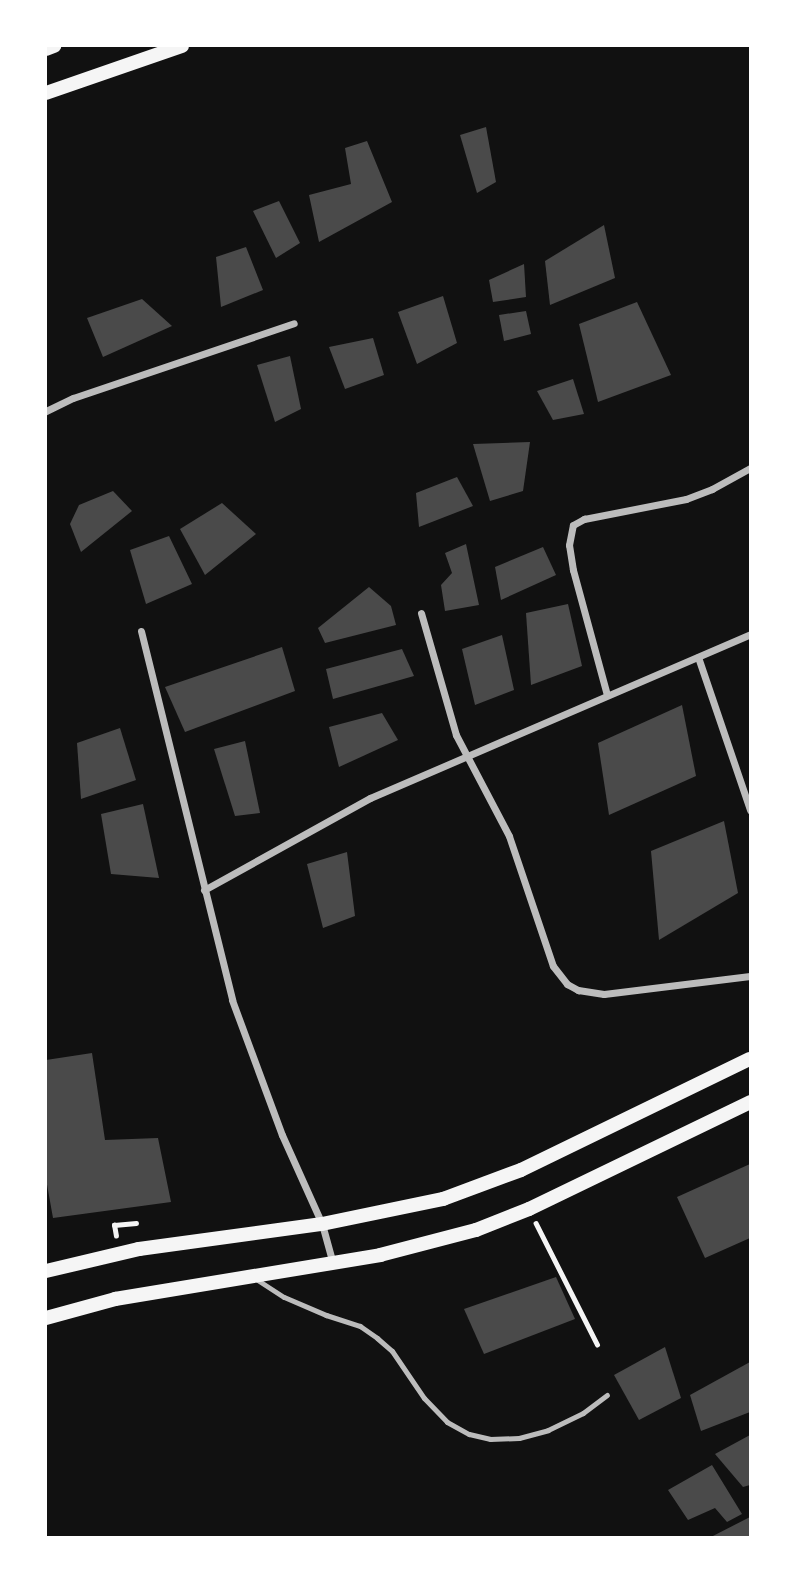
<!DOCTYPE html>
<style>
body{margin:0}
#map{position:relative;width:796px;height:1583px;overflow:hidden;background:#111;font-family:Cabin,sans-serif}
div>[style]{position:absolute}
.building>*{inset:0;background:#4a4a4a}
.path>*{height:4.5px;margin:-2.25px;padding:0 2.25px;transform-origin:2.25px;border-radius:2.25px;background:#f5f5f5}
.service>*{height:5px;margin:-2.5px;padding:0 2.5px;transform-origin:2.5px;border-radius:2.5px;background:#bcbcbc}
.minor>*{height:7px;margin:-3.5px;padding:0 3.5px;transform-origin:3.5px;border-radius:3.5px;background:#bcbcbc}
.secondary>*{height:14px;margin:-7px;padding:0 7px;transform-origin:7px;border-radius:7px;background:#f5f5f5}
span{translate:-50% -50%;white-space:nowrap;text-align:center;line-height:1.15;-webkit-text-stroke:5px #fff;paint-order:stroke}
.frame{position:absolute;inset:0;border:47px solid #fff;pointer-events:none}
</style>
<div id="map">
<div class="building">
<div style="clip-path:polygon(486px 127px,496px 182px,477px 193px,460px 135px)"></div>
<div style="clip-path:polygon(367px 141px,392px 202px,319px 242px,309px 195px,351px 184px,345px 148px)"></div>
<div style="clip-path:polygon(279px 201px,300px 243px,276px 258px,253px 211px)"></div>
<div style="clip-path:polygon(604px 225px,615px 278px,550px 305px,545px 261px)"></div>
<div style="clip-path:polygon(246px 247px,263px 290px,221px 307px,216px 257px)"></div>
<div style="clip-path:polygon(524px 264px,526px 297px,493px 302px,489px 280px)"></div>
<div style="clip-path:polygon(443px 296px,457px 343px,417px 364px,398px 312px)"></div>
<div style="clip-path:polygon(142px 299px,172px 326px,103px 357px,87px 318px)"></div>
<div style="clip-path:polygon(637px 302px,671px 375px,598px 402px,579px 324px)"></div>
<div style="clip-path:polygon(526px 311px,531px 334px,504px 341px,499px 315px)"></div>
<div style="clip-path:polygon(373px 338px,384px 375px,345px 389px,329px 347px)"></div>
<div style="clip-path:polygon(290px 356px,301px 409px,275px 422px,257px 365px)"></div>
<div style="clip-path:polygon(573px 379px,584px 414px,553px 420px,537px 391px)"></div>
<div style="clip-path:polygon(530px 442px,523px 491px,490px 501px,473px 444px)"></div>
<div style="clip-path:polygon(457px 477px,473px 506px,419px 527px,416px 493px)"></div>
<div style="clip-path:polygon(113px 491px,132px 511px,81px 552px,70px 524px,79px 505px)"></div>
<div style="clip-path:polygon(222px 503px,256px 534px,205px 575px,180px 529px)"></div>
<div style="clip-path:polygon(169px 536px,192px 584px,146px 604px,130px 550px)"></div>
<div style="clip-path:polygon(466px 544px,479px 605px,445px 611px,441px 585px,452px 573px,445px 553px)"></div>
<div style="clip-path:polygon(543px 547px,556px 575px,501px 600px,495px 567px)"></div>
<div style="clip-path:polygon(369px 587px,391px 606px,396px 625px,325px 643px,318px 628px)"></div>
<div style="clip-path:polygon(568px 604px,582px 666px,531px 685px,526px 613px)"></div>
<div style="clip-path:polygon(502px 635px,514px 690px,475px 705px,462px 649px)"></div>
<div style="clip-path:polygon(282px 647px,295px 691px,185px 732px,165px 687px)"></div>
<div style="clip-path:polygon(402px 649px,414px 676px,333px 699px,326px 669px)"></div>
<div style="clip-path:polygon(682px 705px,696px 776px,609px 815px,598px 743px)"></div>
<div style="clip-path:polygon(382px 713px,398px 740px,339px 767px,329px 727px)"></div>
<div style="clip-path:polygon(120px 728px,136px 780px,81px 799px,77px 743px)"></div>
<div style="clip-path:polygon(245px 741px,260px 813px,235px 816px,214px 749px)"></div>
<div style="clip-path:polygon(143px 804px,159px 878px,111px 874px,101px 814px)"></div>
<div style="clip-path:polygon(724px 821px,738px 893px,659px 940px,651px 851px)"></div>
<div style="clip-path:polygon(347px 852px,355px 916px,323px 928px,307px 864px)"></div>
<div style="clip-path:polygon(92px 1053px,105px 1140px,158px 1138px,171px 1202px,53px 1218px,46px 1179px,46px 1060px)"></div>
<div style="clip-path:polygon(750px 1164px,750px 1238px,705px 1258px,677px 1197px)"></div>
<div style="clip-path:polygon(556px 1277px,575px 1319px,484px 1354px,464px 1309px)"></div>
<div style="clip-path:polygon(665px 1347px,681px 1398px,639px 1420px,614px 1375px)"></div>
<div style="clip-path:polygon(750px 1362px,750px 1412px,701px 1431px,690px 1395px)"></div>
<div style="clip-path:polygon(750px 1435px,750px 1485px,743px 1487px,715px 1454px)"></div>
<div style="clip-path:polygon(712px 1465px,742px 1514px,727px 1522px,715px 1508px,688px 1520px,668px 1490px)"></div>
<div style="clip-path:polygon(750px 1517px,750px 1538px,709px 1538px)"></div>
</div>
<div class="path">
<div style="left:536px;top:1223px;width:136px;rotate:63.2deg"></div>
<div style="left:116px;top:1236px;width:11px;rotate:-100deg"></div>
<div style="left:114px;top:1225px;width:22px;rotate:-5deg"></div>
</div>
<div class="service">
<div style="left:256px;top:1279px;width:33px;rotate:33deg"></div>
<div style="left:284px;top:1297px;width:46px;rotate:23.2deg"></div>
<div style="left:326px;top:1315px;width:36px;rotate:18deg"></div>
<div style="left:360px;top:1326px;width:21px;rotate:35deg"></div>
<div style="left:377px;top:1338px;width:20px;rotate:41deg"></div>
<div style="left:392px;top:1351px;width:57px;rotate:55.8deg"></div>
<div style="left:424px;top:1398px;width:33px;rotate:46deg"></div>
<div style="left:447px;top:1422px;width:25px;rotate:29deg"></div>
<div style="left:469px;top:1434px;width:22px;rotate:13deg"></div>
<div style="left:490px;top:1439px;width:29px;rotate:-2deg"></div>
<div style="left:519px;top:1438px;width:30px;rotate:-15deg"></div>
<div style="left:548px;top:1430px;width:39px;rotate:-26deg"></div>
<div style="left:583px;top:1413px;width:30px;rotate:-37deg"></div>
</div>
<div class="minor">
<div style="left:46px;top:411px;width:30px;rotate:-26deg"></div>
<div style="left:73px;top:398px;width:233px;rotate:-18.7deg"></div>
<div style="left:421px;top:613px;width:127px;rotate:74deg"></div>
<div style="left:456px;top:735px;width:114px;rotate:62.3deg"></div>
<div style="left:509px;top:836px;width:137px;rotate:71.3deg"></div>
<div style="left:553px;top:966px;width:23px;rotate:52deg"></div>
<div style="left:567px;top:984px;width:13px;rotate:29deg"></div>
<div style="left:578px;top:990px;width:26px;rotate:9deg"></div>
<div style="left:604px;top:994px;width:147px;rotate:-7deg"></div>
<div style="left:141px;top:631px;width:380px;rotate:76.1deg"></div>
<div style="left:232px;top:1000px;width:144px;rotate:69.7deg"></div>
<div style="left:282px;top:1135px;width:98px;rotate:65.8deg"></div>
<div style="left:322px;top:1224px;width:41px;rotate:74.6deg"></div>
<div style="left:698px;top:657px;width:162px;rotate:71.2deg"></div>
<div style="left:607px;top:695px;width:130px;rotate:-105.2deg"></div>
<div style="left:573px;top:570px;width:25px;rotate:-99deg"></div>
<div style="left:569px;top:545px;width:20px;rotate:-79deg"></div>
<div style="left:573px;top:525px;width:13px;rotate:-29deg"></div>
<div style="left:584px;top:519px;width:104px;rotate:-11.1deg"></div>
<div style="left:686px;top:499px;width:28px;rotate:-21deg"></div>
<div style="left:712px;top:489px;width:43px;rotate:-28.9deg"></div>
<div style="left:204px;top:890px;width:190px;rotate:-29deg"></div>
<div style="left:370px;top:798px;width:414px;rotate:-23.3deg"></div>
</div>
<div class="secondary">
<div style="left:46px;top:49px;width:9px;rotate:-21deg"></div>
<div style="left:46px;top:93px;width:144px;rotate:-19.1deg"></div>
<div style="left:46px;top:1271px;width:96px;rotate:-13.3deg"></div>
<div style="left:139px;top:1249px;width:185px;rotate:-7.8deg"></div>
<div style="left:322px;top:1224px;width:124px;rotate:-11.7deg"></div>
<div style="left:443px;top:1199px;width:83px;rotate:-20.4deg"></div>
<div style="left:521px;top:1170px;width:254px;rotate:-25.9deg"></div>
<div style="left:46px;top:1318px;width:72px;rotate:-15.4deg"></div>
<div style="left:115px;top:1299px;width:269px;rotate:-9.4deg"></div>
<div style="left:380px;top:1255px;width:99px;rotate:-14.6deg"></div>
<div style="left:476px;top:1230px;width:57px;rotate:-21.6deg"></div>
<div style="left:529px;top:1209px;width:246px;rotate:-25.8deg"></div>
</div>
<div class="frame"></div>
</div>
